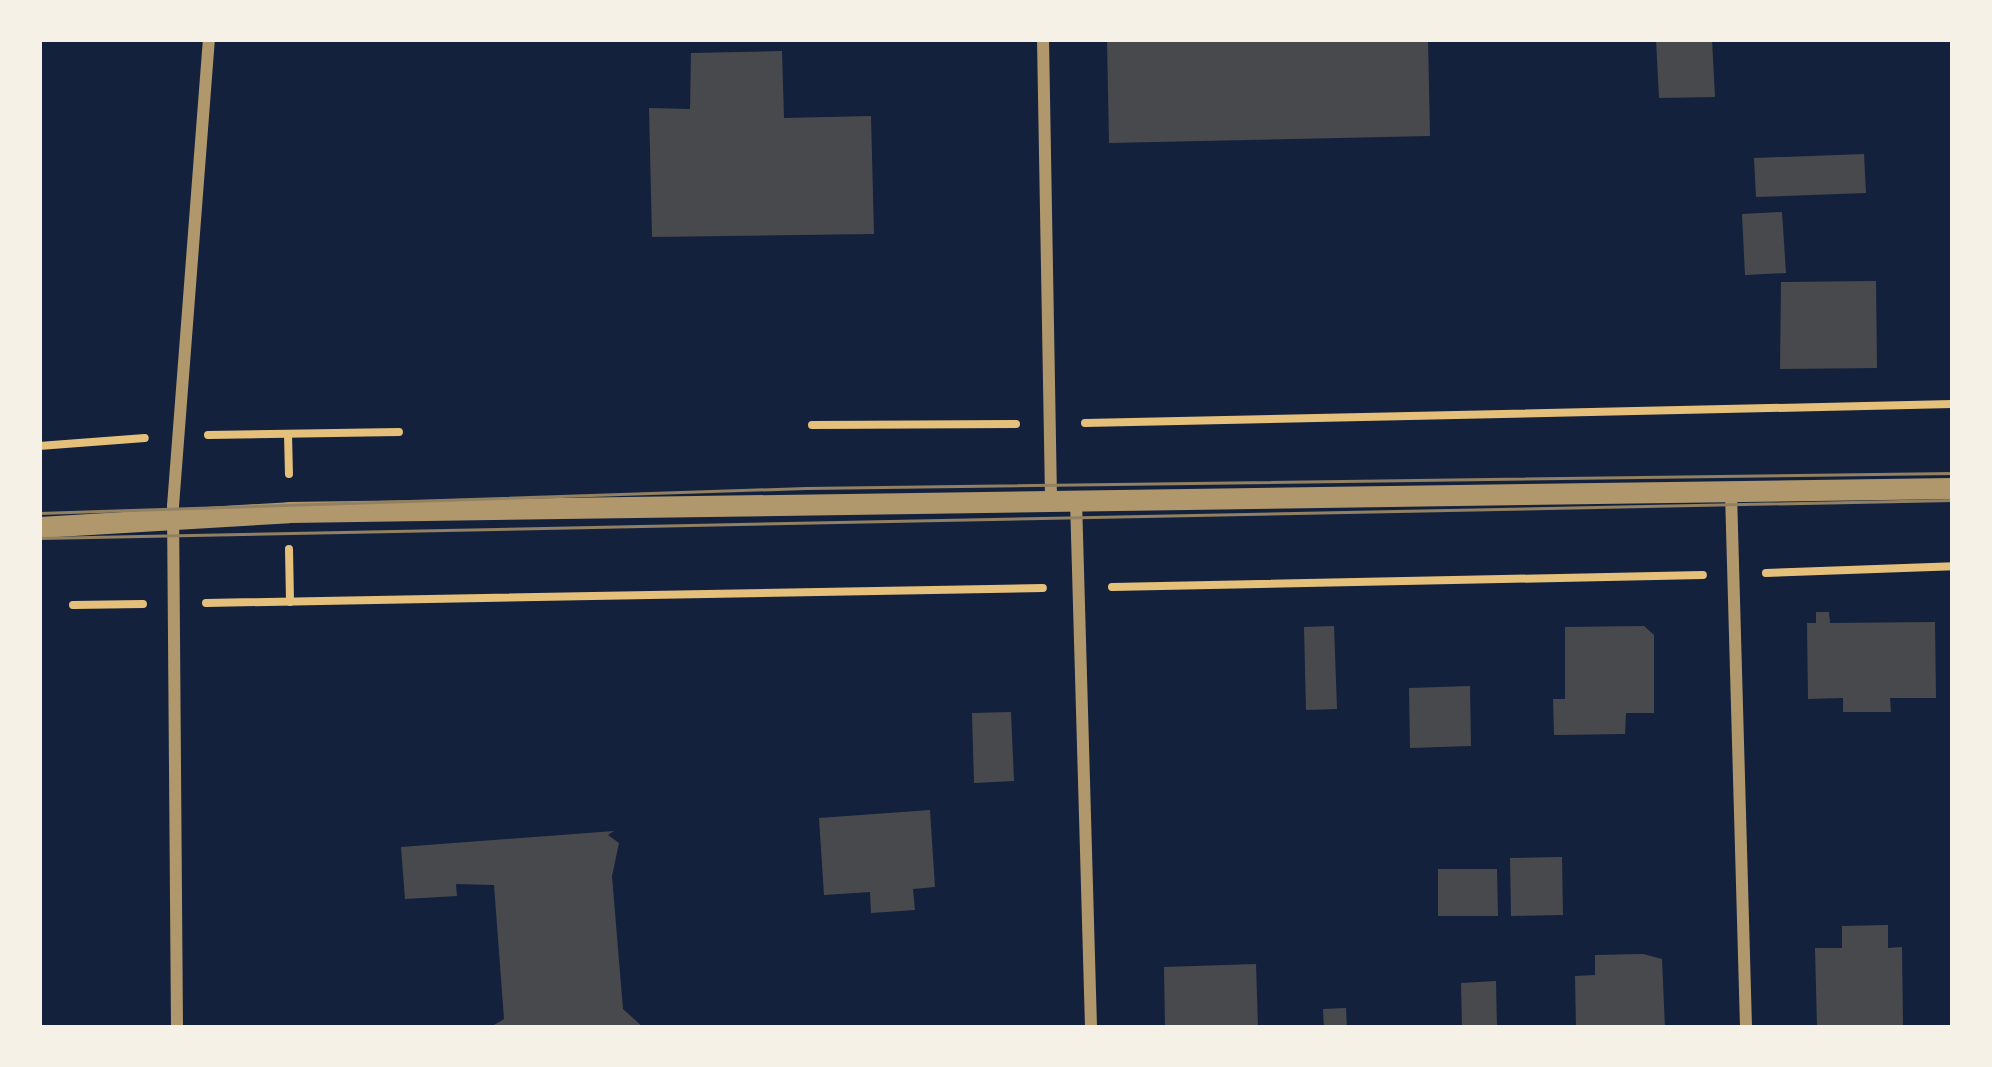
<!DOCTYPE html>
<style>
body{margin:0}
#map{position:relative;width:1992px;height:1067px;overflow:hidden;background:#14213d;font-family:Quicksand,sans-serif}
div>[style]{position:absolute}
.building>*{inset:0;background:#48494c}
.path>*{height:8px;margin:-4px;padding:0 4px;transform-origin:4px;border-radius:4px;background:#e5c07b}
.minor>*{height:12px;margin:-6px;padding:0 6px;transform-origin:6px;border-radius:6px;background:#b1986c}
.tertiary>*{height:21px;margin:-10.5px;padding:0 10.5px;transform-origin:10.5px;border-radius:10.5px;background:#b1986c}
.tram>*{height:3px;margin:-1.5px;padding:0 1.5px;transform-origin:1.5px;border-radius:1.5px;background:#918062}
span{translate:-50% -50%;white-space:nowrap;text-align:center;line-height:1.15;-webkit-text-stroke:9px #f6f1e7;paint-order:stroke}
.frame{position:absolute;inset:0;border:42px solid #f6f1e7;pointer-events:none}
</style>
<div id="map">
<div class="building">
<div style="clip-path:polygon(1107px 39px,1428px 39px,1430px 136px,1109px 143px)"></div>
<div style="clip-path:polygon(1656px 39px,1712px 39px,1715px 97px,1659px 98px)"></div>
<div style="clip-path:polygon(782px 51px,784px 118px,871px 116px,874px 234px,652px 237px,649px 108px,690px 109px,691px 53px)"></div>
<div style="clip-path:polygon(1864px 154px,1866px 193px,1756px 197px,1754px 158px)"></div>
<div style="clip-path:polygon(1782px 212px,1786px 273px,1745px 275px,1742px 214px)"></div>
<div style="clip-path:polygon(1876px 281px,1877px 368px,1780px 369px,1781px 282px)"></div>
<div style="clip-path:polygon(1816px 612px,1829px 612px,1830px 623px,1935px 622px,1936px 698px,1890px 698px,1891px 712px,1843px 712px,1843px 698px,1808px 699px,1807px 623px,1816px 623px)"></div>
<div style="clip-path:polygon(1334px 626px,1337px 709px,1306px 710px,1304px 627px)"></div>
<div style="clip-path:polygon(1644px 626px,1654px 635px,1654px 713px,1626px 713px,1625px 734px,1554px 735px,1553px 699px,1565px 699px,1565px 627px)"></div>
<div style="clip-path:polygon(1470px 686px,1471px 746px,1410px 748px,1409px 688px)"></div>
<div style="clip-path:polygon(1011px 712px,1014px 781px,974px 783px,972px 713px)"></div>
<div style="clip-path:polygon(930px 810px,935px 887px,913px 889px,915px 910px,871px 913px,870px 892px,824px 895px,819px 818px)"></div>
<div style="clip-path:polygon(614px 831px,608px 835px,619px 843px,612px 876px,623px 1009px,644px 1028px,489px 1028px,504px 1019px,494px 885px,456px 884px,457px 896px,405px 899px,401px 847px)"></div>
<div style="clip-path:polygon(1562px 857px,1563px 915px,1511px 916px,1510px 858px)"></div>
<div style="clip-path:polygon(1438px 869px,1497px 869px,1498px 916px,1438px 916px)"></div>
<div style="clip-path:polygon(1888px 925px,1888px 948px,1902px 947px,1903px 1025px,1817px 1027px,1815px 948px,1842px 948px,1842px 926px)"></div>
<div style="clip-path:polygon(1643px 954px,1662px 959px,1665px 1028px,1576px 1028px,1575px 976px,1595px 975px,1595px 955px)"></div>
<div style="clip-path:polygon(1256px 964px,1258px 1028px,1165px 1028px,1164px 967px)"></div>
<div style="clip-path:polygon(1496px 981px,1497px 1028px,1462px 1028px,1461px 983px)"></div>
<div style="clip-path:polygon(1346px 1008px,1347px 1028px,1324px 1028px,1323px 1009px)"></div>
</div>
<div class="path">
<div style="left:1085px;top:423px;width:868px;rotate:-1.25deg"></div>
<div style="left:812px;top:425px;width:204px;rotate:-0.3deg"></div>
<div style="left:288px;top:434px;width:40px;rotate:88.6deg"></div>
<div style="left:208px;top:435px;width:191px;rotate:-0.9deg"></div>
<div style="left:39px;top:446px;width:106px;rotate:-4.3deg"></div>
<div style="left:289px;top:549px;width:53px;rotate:88.9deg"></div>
<div style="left:1766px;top:573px;width:187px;rotate:-2.1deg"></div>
<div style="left:1112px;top:587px;width:591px;rotate:-1.16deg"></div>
<div style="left:206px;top:603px;width:837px;rotate:-1.03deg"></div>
<div style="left:73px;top:605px;width:70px;rotate:-0.8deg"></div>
</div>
<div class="minor">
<div style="left:1043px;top:39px;width:462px;rotate:89deg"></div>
<div style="left:1731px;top:493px;width:535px;rotate:88.39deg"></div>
<div style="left:1076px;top:500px;width:528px;rotate:88.37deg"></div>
<div style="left:177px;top:1028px;width:522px;rotate:-90.44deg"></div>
<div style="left:173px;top:506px;width:468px;rotate:-85.6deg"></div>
</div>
<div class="tertiary">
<div style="left:39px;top:527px;width:250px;rotate:-3.4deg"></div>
<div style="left:289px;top:512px;width:1664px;rotate:-0.83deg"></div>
</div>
<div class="tram">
<div style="left:39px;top:513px;width:767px;rotate:-1.87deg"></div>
<div style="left:806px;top:488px;width:1147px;rotate:-0.75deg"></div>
<div style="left:39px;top:538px;width:1914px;rotate:-1.14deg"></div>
</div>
<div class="frame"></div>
</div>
